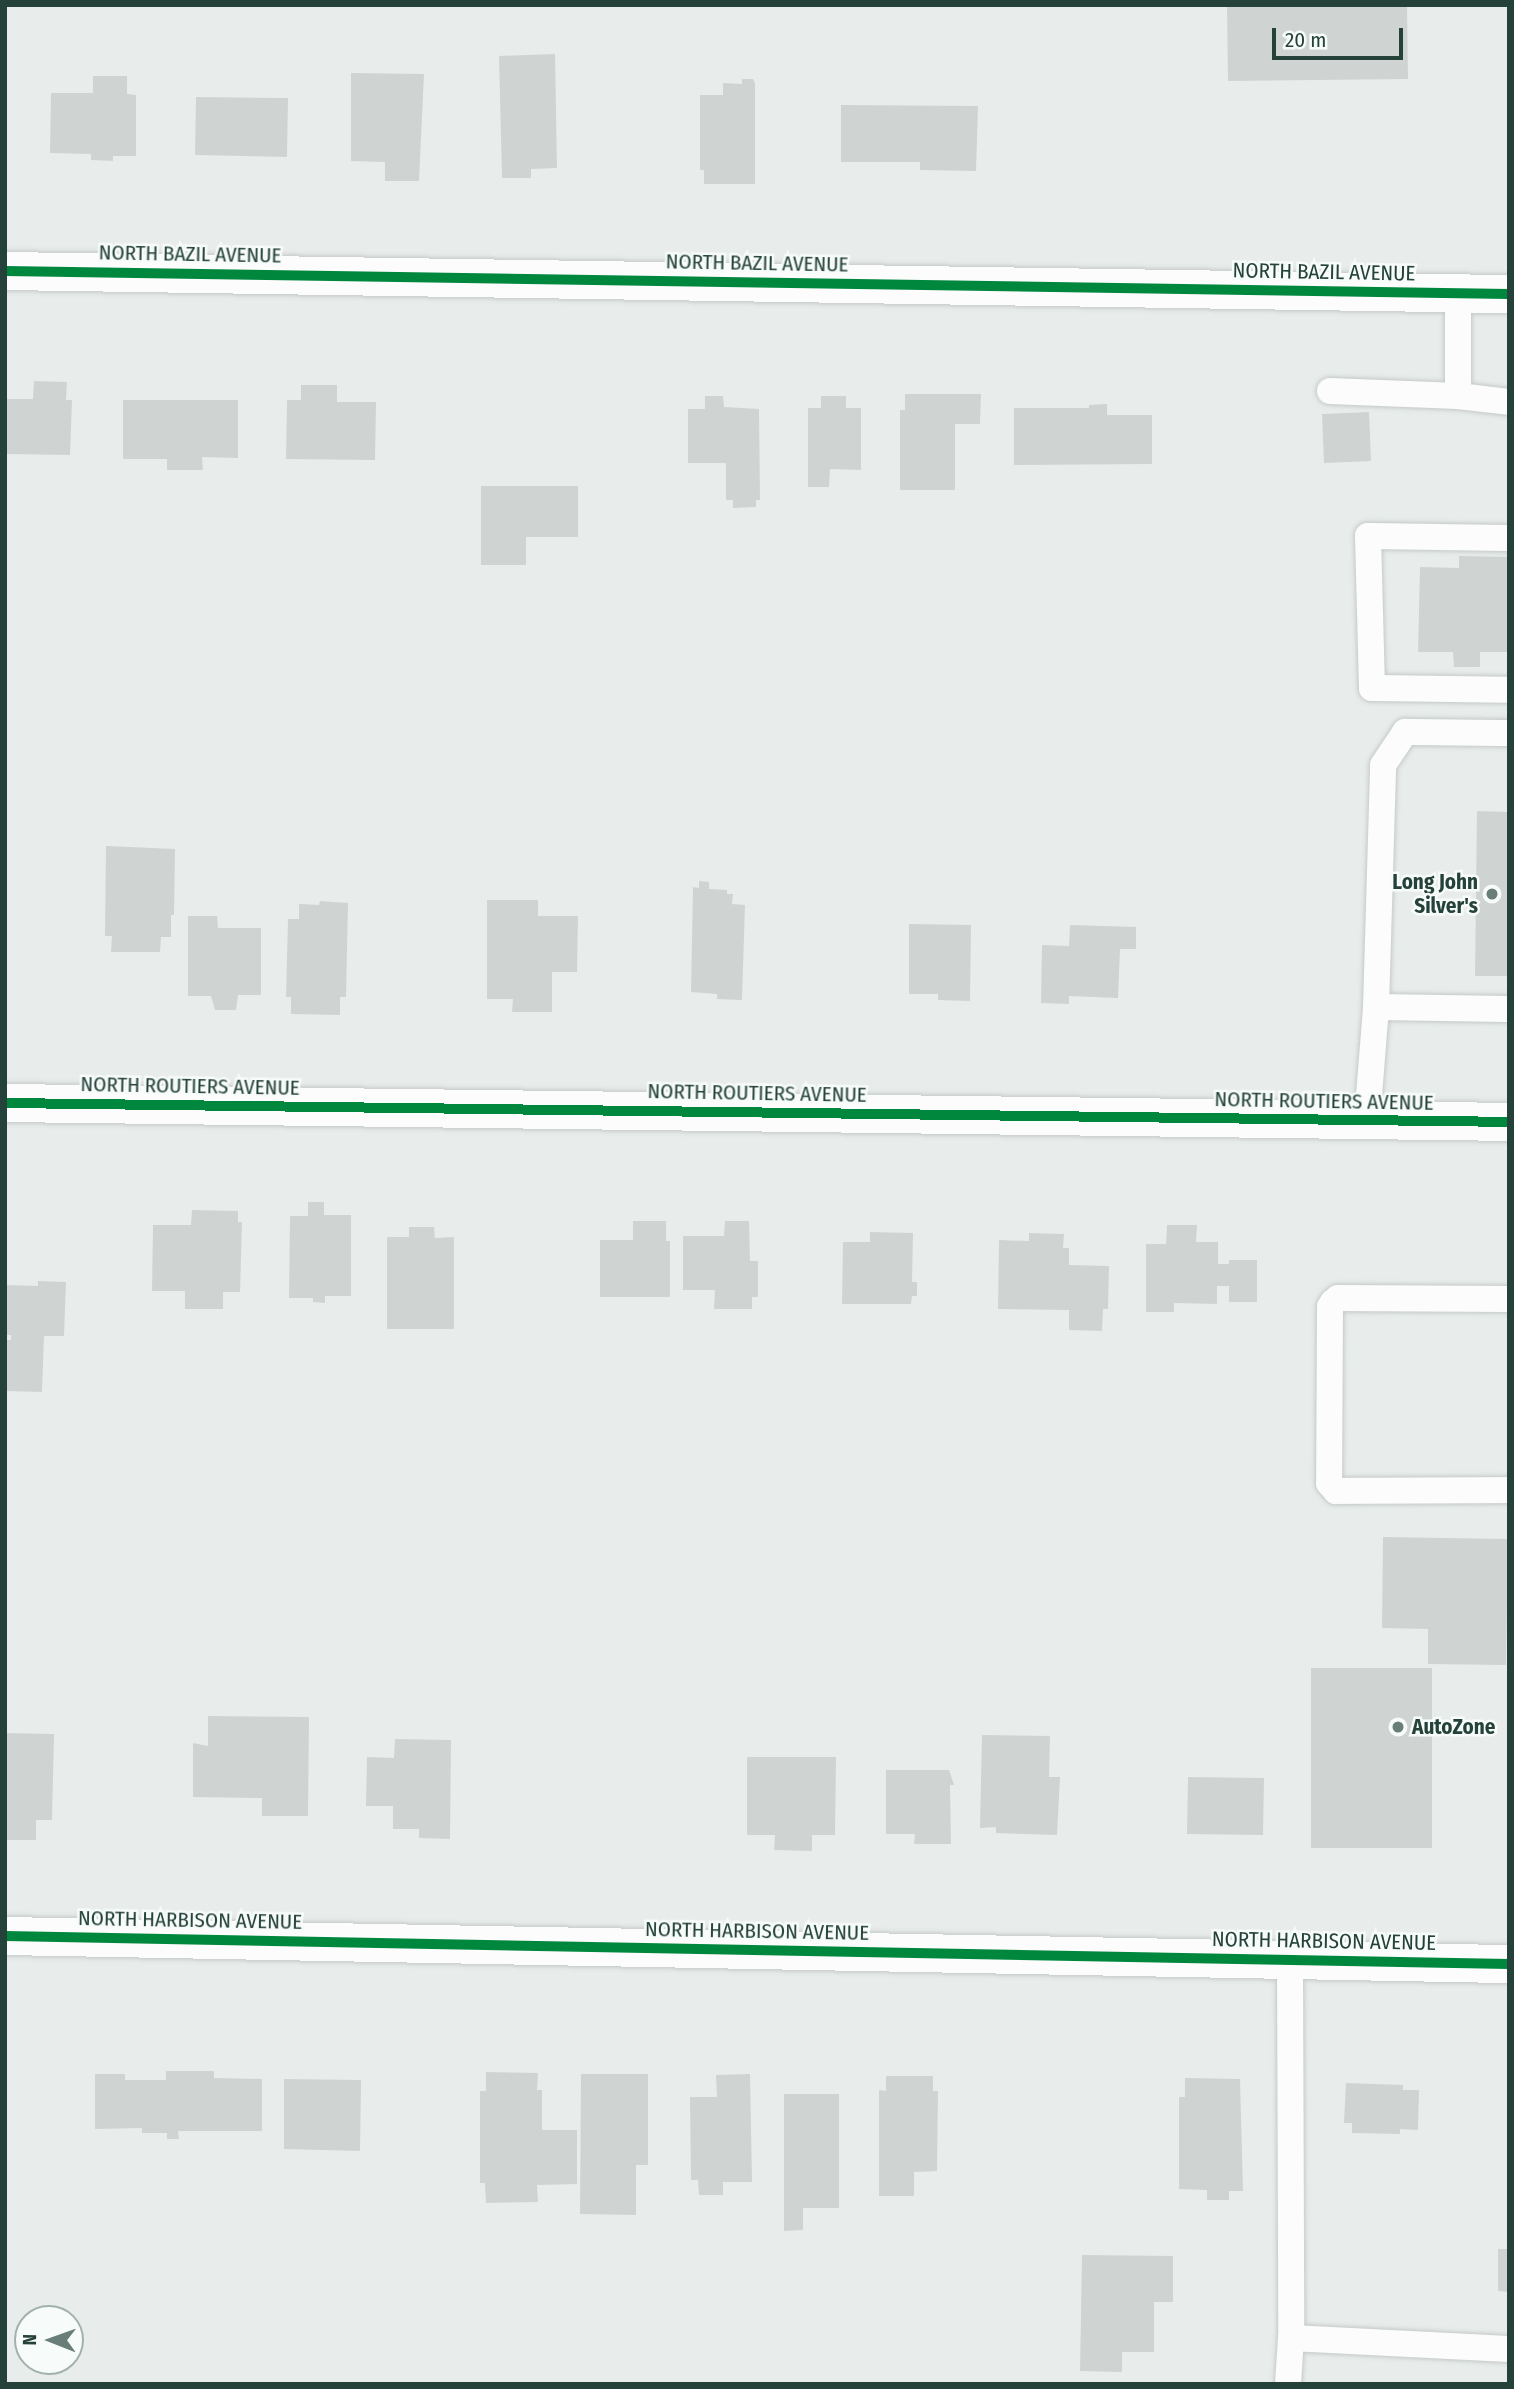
<!DOCTYPE html>
<style>
body{margin:0}
#map{position:relative;width:1514px;height:2389px;overflow:hidden;background:#e8edeb;font-family:"Fira Sans Condensed",sans-serif}
div>[style]{position:absolute}
.building>*{inset:0;background:#cfd4d2}
.roads{filter:drop-shadow(0 0 2px #c5cac8) drop-shadow(0 0 2px #c5cac8)}
.service>*{height:26px;margin:-13px;padding:0 13px;transform-origin:13px;border-radius:13px;background:#fcfcfc}
.minor>*{height:38px;margin:-19px;padding:0 19px;transform-origin:19px;border-radius:19px;background:#fcfcfc}
.cycleway>*{height:10px;margin:-5px;padding:0 5px;transform-origin:5px;border-radius:5px;background:#00873e}
.dots>*{width:19px;height:19px;translate:-50% -50%;box-sizing:border-box;border:4px solid #f7fbf9;border-radius:50%}
span{translate:-50% -50%;white-space:nowrap;text-align:center;line-height:1.15;-webkit-text-stroke:5px #f7fbf9;paint-order:stroke}
.street-label{font-size:21px;color:#24423a}
.poi-label{font-size:21px;color:#24423a;font-weight:700}
.right{translate:-100% -50%;text-align:right}
.left{translate:0 -50%;text-align:left}
.frame{position:absolute;inset:0;border:7px solid #24423a;pointer-events:none}
.north{position:absolute;left:14px;top:2305px;width:70px;height:70px;box-sizing:border-box;background:#f7fbf9;border:2px solid #a3b1ad;border-radius:50%;rotate:271deg;font-size:19px;font-weight:700;line-height:28px;text-align:center;color:#24423a}
.north::after{content:'';display:block;margin:auto;width:24px;height:32px;background:#697e78;clip-path:polygon(50% 0,100% 100%,50% 72%,0 100%)}
.scale{position:absolute;left:1272px;top:28px;width:131px;height:32px;box-sizing:border-box;border:4px solid #24423a;border-top:0;padding-left:9px;font-size:21px;line-height:24px;white-space:nowrap;color:#24423a;-webkit-text-stroke:5px #f7fbf9;paint-order:stroke}
</style>
<div id="map">
<div class="building">
<div style="clip-path:polygon(1227px 5px,1407px 5px,1408px 79px,1228px 81px)"></div>
<div style="clip-path:polygon(555px 54px,557px 168px,531px 169px,531px 178px,502px 178px,499px 56px)"></div>
<div style="clip-path:polygon(351px 73px,424px 74px,419px 181px,385px 181px,385px 162px,351px 161px)"></div>
<div style="clip-path:polygon(93px 76px,127px 76px,127px 94px,136px 95px,136px 156px,113px 156px,113px 161px,91px 160px,91px 154px,50px 153px,51px 93px,93px 93px)"></div>
<div style="clip-path:polygon(742px 79px,753px 79px,755px 83px,755px 184px,704px 184px,704px 170px,700px 170px,700px 95px,723px 95px,723px 83px,742px 84px)"></div>
<div style="clip-path:polygon(196px 97px,288px 98px,287px 157px,195px 155px)"></div>
<div style="clip-path:polygon(841px 105px,978px 106px,976px 171px,920px 170px,920px 162px,841px 162px)"></div>
<div style="clip-path:polygon(34px 381px,67px 382px,66px 400px,72px 400px,70px 455px,5px 454px,5px 399px,33px 399px)"></div>
<div style="clip-path:polygon(301px 385px,337px 385px,337px 402px,376px 402px,375px 460px,286px 459px,287px 400px,301px 400px)"></div>
<div style="clip-path:polygon(905px 394px,981px 394px,980px 424px,955px 424px,955px 490px,900px 490px,900px 410px,905px 410px)"></div>
<div style="clip-path:polygon(705px 396px,723px 396px,724px 407px,759px 409px,760px 500px,756px 500px,756px 507px,733px 508px,733px 500px,726px 500px,726px 463px,688px 463px,688px 409px,705px 409px)"></div>
<div style="clip-path:polygon(821px 396px,846px 396px,846px 408px,861px 408px,861px 470px,830px 469px,829px 487px,808px 487px,808px 408px,821px 408px)"></div>
<div style="clip-path:polygon(123px 400px,238px 400px,238px 458px,202px 457px,203px 470px,167px 470px,167px 459px,123px 459px)"></div>
<div style="clip-path:polygon(1107px 404px,1107px 415px,1152px 415px,1152px 464px,1014px 465px,1014px 408px,1089px 408px,1089px 405px)"></div>
<div style="clip-path:polygon(1369px 412px,1371px 461px,1324px 463px,1322px 414px)"></div>
<div style="clip-path:polygon(481px 486px,578px 486px,578px 537px,526px 537px,526px 565px,481px 565px)"></div>
<div style="clip-path:polygon(1459px 556px,1509px 557px,1509px 652px,1480px 652px,1480px 667px,1454px 667px,1453px 652px,1418px 652px,1420px 567px,1459px 568px)"></div>
<div style="clip-path:polygon(1477px 811px,1509px 812px,1509px 976px,1475px 976px)"></div>
<div style="clip-path:polygon(106px 846px,175px 849px,174px 915px,171px 915px,171px 937px,161px 937px,160px 952px,111px 952px,112px 936px,105px 936px)"></div>
<div style="clip-path:polygon(699px 881px,709px 882px,709px 889px,727px 890px,727px 894px,733px 894px,732px 904px,745px 905px,742px 1000px,717px 999px,717px 994px,691px 992px,693px 887px,699px 888px)"></div>
<div style="clip-path:polygon(487px 900px,538px 900px,538px 916px,578px 916px,577px 972px,552px 972px,552px 1012px,512px 1012px,513px 999px,487px 999px)"></div>
<div style="clip-path:polygon(320px 901px,348px 903px,346px 997px,340px 997px,340px 1015px,291px 1014px,291px 997px,286px 997px,288px 919px,299px 919px,299px 904px,319px 905px)"></div>
<div style="clip-path:polygon(188px 916px,217px 916px,218px 928px,261px 928px,261px 995px,238px 995px,236px 1010px,215px 1010px,211px 996px,188px 996px)"></div>
<div style="clip-path:polygon(909px 924px,971px 925px,970px 1001px,938px 1000px,938px 994px,909px 994px)"></div>
<div style="clip-path:polygon(1070px 925px,1136px 927px,1136px 949px,1120px 949px,1118px 998px,1069px 996px,1069px 1004px,1041px 1003px,1042px 945px,1069px 946px)"></div>
<div style="clip-path:polygon(308px 1202px,324px 1202px,324px 1215px,351px 1215px,351px 1296px,325px 1296px,325px 1303px,313px 1302px,313px 1298px,289px 1298px,290px 1216px,308px 1216px)"></div>
<div style="clip-path:polygon(192px 1210px,238px 1211px,238px 1222px,242px 1222px,240px 1292px,223px 1292px,223px 1309px,185px 1309px,185px 1291px,152px 1291px,153px 1225px,191px 1225px)"></div>
<div style="clip-path:polygon(633px 1221px,666px 1221px,666px 1241px,670px 1241px,670px 1297px,600px 1297px,600px 1240px,633px 1240px)"></div>
<div style="clip-path:polygon(725px 1221px,749px 1221px,750px 1261px,758px 1261px,758px 1297px,752px 1297px,752px 1309px,714px 1309px,715px 1290px,683px 1290px,683px 1236px,724px 1236px)"></div>
<div style="clip-path:polygon(1167px 1225px,1197px 1225px,1196px 1242px,1218px 1242px,1218px 1264px,1229px 1264px,1229px 1260px,1257px 1260px,1257px 1302px,1229px 1302px,1229px 1286px,1217px 1286px,1217px 1304px,1174px 1303px,1174px 1312px,1146px 1312px,1146px 1244px,1166px 1244px)"></div>
<div style="clip-path:polygon(409px 1227px,434px 1227px,435px 1238px,454px 1237px,454px 1329px,387px 1329px,387px 1237px,409px 1237px)"></div>
<div style="clip-path:polygon(870px 1232px,913px 1233px,912px 1282px,917px 1282px,917px 1296px,912px 1296px,911px 1304px,842px 1304px,843px 1242px,870px 1242px)"></div>
<div style="clip-path:polygon(1029px 1233px,1064px 1234px,1063px 1248px,1069px 1248px,1069px 1265px,1109px 1266px,1108px 1309px,1103px 1309px,1102px 1331px,1069px 1330px,1069px 1310px,998px 1309px,999px 1240px,1029px 1241px)"></div>
<div style="clip-path:polygon(38px 1281px,66px 1282px,64px 1336px,44px 1336px,42px 1392px,5px 1391px,5px 1340px,11px 1340px,11px 1335px,5px 1335px,5px 1285px,38px 1286px)"></div>
<div style="clip-path:polygon(1383px 1537px,1508px 1539px,1506px 1665px,1428px 1664px,1428px 1629px,1382px 1628px)"></div>
<div style="clip-path:polygon(1311px 1668px,1432px 1668px,1432px 1848px,1311px 1848px)"></div>
<div style="clip-path:polygon(208px 1716px,309px 1717px,308px 1816px,262px 1816px,262px 1798px,193px 1797px,193px 1743px,208px 1746px)"></div>
<div style="clip-path:polygon(5px 1733px,54px 1734px,52px 1820px,36px 1820px,36px 1840px,5px 1840px)"></div>
<div style="clip-path:polygon(982px 1735px,1050px 1736px,1049px 1777px,1060px 1777px,1057px 1835px,996px 1833px,996px 1827px,980px 1828px)"></div>
<div style="clip-path:polygon(395px 1739px,451px 1740px,450px 1839px,419px 1838px,419px 1829px,393px 1829px,393px 1806px,366px 1806px,367px 1757px,394px 1758px)"></div>
<div style="clip-path:polygon(747px 1757px,836px 1757px,835px 1835px,812px 1835px,812px 1851px,774px 1850px,775px 1835px,747px 1835px)"></div>
<div style="clip-path:polygon(886px 1770px,949px 1770px,954px 1785px,950px 1785px,951px 1844px,914px 1844px,915px 1834px,886px 1834px)"></div>
<div style="clip-path:polygon(1188px 1777px,1264px 1778px,1263px 1835px,1187px 1834px)"></div>
<div style="clip-path:polygon(166px 2071px,214px 2071px,214px 2078px,262px 2079px,262px 2131px,178px 2131px,179px 2139px,167px 2139px,167px 2133px,142px 2133px,142px 2128px,95px 2129px,95px 2074px,125px 2074px,125px 2080px,166px 2080px)"></div>
<div style="clip-path:polygon(486px 2072px,538px 2073px,537px 2090px,542px 2090px,542px 2130px,577px 2130px,577px 2184px,537px 2185px,538px 2202px,486px 2203px,485px 2183px,480px 2183px,480px 2091px,486px 2091px)"></div>
<div style="clip-path:polygon(581px 2074px,648px 2074px,648px 2165px,636px 2165px,636px 2215px,580px 2214px)"></div>
<div style="clip-path:polygon(750px 2074px,752px 2182px,723px 2182px,723px 2195px,699px 2195px,698px 2180px,691px 2180px,690px 2097px,717px 2097px,716px 2075px)"></div>
<div style="clip-path:polygon(886px 2076px,933px 2076px,933px 2091px,938px 2091px,937px 2171px,914px 2172px,914px 2196px,879px 2196px,879px 2090px,886px 2091px)"></div>
<div style="clip-path:polygon(1185px 2078px,1240px 2079px,1243px 2191px,1229px 2191px,1229px 2200px,1207px 2200px,1207px 2190px,1179px 2189px,1179px 2097px,1185px 2097px)"></div>
<div style="clip-path:polygon(284px 2079px,361px 2080px,360px 2151px,284px 2149px)"></div>
<div style="clip-path:polygon(1346px 2083px,1403px 2085px,1403px 2090px,1419px 2090px,1418px 2130px,1400px 2129px,1400px 2134px,1352px 2133px,1352px 2123px,1344px 2123px)"></div>
<div style="clip-path:polygon(784px 2094px,839px 2094px,839px 2208px,803px 2208px,803px 2230px,784px 2231px)"></div>
<div style="clip-path:polygon(1498px 2249px,1509px 2249px,1509px 2292px,1498px 2291px)"></div>
<div style="clip-path:polygon(1082px 2255px,1173px 2256px,1173px 2302px,1154px 2302px,1154px 2352px,1122px 2352px,1122px 2372px,1080px 2371px)"></div>
</div>
<div class="roads">
<div class="service">
<div style="left:1330px;top:391px;width:128px;rotate:2.2deg"></div>
<div style="left:1458px;top:396px;width:103px;rotate:-90deg"></div>
<div style="left:1458px;top:396px;width:51px;rotate:6.7deg"></div>
<div style="left:1509px;top:538px;width:141px;rotate:-179.2deg"></div>
<div style="left:1368px;top:536px;width:152px;rotate:88.5deg"></div>
<div style="left:1372px;top:688px;width:137px;rotate:0.8deg"></div>
<div style="left:1376px;top:1007px;width:133px;rotate:0.9deg"></div>
<div style="left:1367px;top:1120px;width:113px;rotate:-85.4deg"></div>
<div style="left:1376px;top:1007px;width:242px;rotate:-88.3deg"></div>
<div style="left:1383px;top:765px;width:40px;rotate:-56deg"></div>
<div style="left:1405px;top:732px;width:104px;rotate:0.6deg"></div>
<div style="left:1509px;top:1299px;width:171px;rotate:-179.7deg"></div>
<div style="left:1338px;top:1298px;width:6px;rotate:141deg"></div>
<div style="left:1333px;top:1302px;width:6px;rotate:121deg"></div>
<div style="left:1330px;top:1307px;width:176px;rotate:90.3deg"></div>
<div style="left:1329px;top:1483px;width:11px;rotate:49deg"></div>
<div style="left:1336px;top:1491px;width:173px;rotate:-0.3deg"></div>
<div style="left:1290px;top:1960px;width:378px;rotate:89.8deg"></div>
<div style="left:1291px;top:2338px;width:218px;rotate:2.9deg"></div>
<div style="left:1288px;top:2384px;width:46px;rotate:-86.3deg"></div>
</div>
<div class="minor">
<div style="left:5px;top:271px;width:1504px;rotate:0.88deg"></div>
<div style="left:5px;top:1103px;width:1504px;rotate:0.72deg"></div>
<div style="left:5px;top:1936px;width:1504px;rotate:1.07deg"></div>
</div>
</div>
<div class="cycleway">
<div style="left:5px;top:271px;width:1504px;rotate:0.88deg"></div>
<div style="left:5px;top:1103px;width:1504px;rotate:0.72deg"></div>
<div style="left:5px;top:1936px;width:1504px;rotate:1.07deg"></div>
</div>
<div class="dots">
<div style="left:1492px;top:894px;background:#697e78"></div>
<div style="left:1398px;top:1727px;background:#697e78"></div>
</div>
<div class="street-label">
<span style="left:190px;top:254px;rotate:1deg">NORTH BAZIL AVENUE</span>
<span style="left:757px;top:263px;rotate:1deg">NORTH BAZIL AVENUE</span>
<span style="left:1324px;top:272px;rotate:1deg">NORTH BAZIL AVENUE</span>
<span style="left:190px;top:1086px;rotate:1deg">NORTH ROUTIERS AVENUE</span>
<span style="left:757px;top:1093px;rotate:1deg">NORTH ROUTIERS AVENUE</span>
<span style="left:1324px;top:1101px;rotate:1deg">NORTH ROUTIERS AVENUE</span>
<span style="left:190px;top:1920px;rotate:1deg">NORTH HARBISON AVENUE</span>
<span style="left:757px;top:1931px;rotate:1deg">NORTH HARBISON AVENUE</span>
<span style="left:1324px;top:1941px;rotate:1deg">NORTH HARBISON AVENUE</span>
</div>
<div class="poi-label">
<span class="right" style="left:1478px;top:894px">Long John<br>Silver's</span>
<span class="left" style="left:1412px;top:1727px">AutoZone</span>
</div>
<div class="frame"></div>
<div class="north">N</div>
<div class="scale">20 m</div>
</div>
